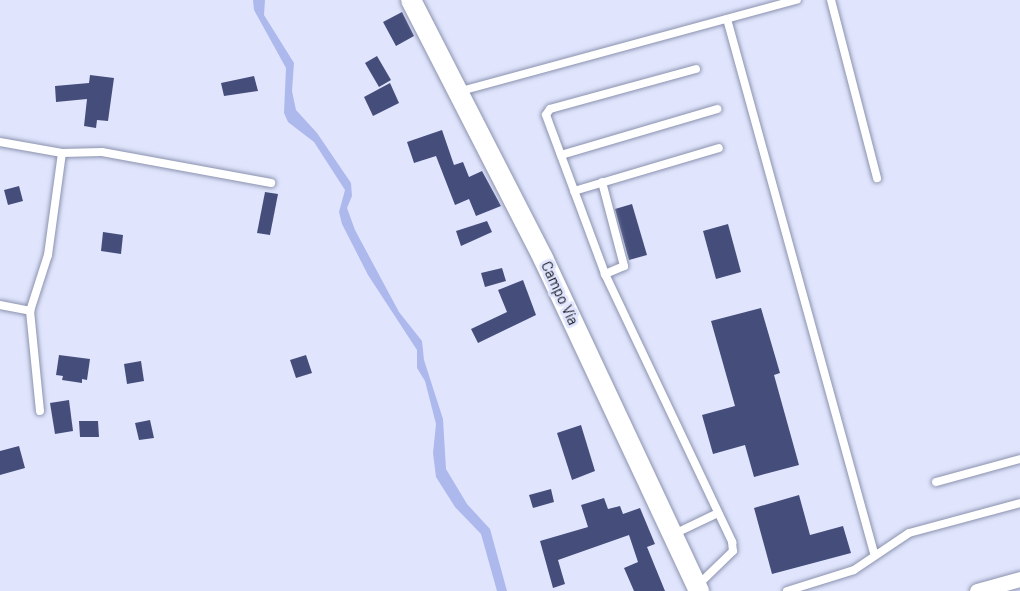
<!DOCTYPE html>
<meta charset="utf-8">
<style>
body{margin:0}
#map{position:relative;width:1020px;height:591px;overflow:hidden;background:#e0e5fd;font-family:Barlow,sans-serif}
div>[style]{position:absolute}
.water>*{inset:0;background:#adb8ed}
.building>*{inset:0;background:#454e7b}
.roads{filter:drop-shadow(0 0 2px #8b92ae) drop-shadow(0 0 2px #8b92ae)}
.service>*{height:8px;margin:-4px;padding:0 4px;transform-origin:4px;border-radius:4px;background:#fff}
.minor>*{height:15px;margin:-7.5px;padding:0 7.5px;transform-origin:7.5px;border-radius:7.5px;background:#fff}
.tertiary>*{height:20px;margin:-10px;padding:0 10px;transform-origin:10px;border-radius:10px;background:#fff}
span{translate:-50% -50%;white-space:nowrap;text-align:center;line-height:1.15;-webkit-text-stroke:6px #e0e5fd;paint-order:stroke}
.street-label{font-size:15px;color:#141721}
</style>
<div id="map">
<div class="water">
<div style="clip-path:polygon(253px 0,265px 0,264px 15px,294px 63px,292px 91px,296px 110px,317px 133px,351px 183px,352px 196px,347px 208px,355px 230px,399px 312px,422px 341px,424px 360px,443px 419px,446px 469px,467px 504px,490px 529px,507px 591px,497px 591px,481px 534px,455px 507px,436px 477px,433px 453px,436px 424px,425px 381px,417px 368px,417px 350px,368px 275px,342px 224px,339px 212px,345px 190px,314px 142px,288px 122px,284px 113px,286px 68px,254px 10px)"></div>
</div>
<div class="building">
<div style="clip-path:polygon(402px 12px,414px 36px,396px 46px,383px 22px)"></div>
<div style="clip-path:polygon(377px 56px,391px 80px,379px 87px,365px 63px)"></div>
<div style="clip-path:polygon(90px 75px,114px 78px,108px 121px,97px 120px,96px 128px,84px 126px,87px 99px,56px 102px,55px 86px,89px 83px)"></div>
<div style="clip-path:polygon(254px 76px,258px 91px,224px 96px,221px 83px)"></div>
<div style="clip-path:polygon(390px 83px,399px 103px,373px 116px,364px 97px)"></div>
<div style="clip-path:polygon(442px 130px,454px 165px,463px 162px,469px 177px,482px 171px,501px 206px,476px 216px,469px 199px,455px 205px,436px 156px,414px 163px,407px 142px)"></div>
<div style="clip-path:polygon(19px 186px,23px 201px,8px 205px,4px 190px)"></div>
<div style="clip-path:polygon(265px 192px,278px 194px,270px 235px,257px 233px)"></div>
<div style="clip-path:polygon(632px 204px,647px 255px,629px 260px,615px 209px)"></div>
<div style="clip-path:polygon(487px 221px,492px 232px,461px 246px,456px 231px)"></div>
<div style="clip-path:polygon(728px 224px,741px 272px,716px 279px,703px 231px)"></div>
<div style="clip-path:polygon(103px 232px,123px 235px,121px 254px,101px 251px)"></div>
<div style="clip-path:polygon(502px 268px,506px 281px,485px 287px,481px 273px)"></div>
<div style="clip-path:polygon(523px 280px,536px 315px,478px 343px,471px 329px,507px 312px,498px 290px)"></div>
<div style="clip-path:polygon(761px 308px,780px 373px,774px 375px,799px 465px,754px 477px,745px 445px,713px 454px,702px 415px,735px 406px,711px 321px)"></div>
<div style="clip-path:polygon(59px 355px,90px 359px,87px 380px,82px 379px,82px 383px,62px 380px,63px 376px,56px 375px)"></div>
<div style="clip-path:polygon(306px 355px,312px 373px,296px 378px,290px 360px)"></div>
<div style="clip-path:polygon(141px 361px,144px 381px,127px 384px,124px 364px)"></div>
<div style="clip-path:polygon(69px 400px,73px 431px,55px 434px,50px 403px)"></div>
<div style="clip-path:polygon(150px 420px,154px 438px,139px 440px,135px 423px)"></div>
<div style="clip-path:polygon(79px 421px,98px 421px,99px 437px,80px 437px)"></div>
<div style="clip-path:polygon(581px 425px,595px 471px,572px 480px,557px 433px)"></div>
<div style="clip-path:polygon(19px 446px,25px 468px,0 475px,0 451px)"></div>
<div style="clip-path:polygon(551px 489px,554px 502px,533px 508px,529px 495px)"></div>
<div style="clip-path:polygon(799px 495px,810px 535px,843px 526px,851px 553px,772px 574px,754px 508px)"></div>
<div style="clip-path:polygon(604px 498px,608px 509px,620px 506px,623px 514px,640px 508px,655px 544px,647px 547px,665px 591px,634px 591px,624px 568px,638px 562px,629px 535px,558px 560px,565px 584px,553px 588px,540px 541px,588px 527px,581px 505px)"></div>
</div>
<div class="roads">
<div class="service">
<div style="left:831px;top:0;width:184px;rotate:75.5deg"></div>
<div style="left:727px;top:19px;width:554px;rotate:74.61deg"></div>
<div style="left:696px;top:69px;width:151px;rotate:164.7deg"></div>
<div style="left:550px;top:109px;width:7px;rotate:124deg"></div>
<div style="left:546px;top:115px;width:170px;rotate:69.6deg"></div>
<div style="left:605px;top:274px;width:297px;rotate:64.6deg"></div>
<div style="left:732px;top:542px;width:9px;rotate:84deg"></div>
<div style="left:733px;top:551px;width:49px;rotate:135.8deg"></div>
<div style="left:461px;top:91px;width:348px;rotate:-15.2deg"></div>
<div style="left:0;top:142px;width:63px;rotate:10.1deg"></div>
<div style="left:62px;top:153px;width:40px;rotate:-1.4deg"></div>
<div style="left:102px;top:152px;width:172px;rotate:10.4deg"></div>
<div style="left:561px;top:155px;width:163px;rotate:-16.4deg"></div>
<div style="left:602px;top:182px;width:87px;rotate:75.3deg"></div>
<div style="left:624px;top:266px;width:21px;rotate:157deg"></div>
<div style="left:574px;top:191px;width:151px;rotate:-16.5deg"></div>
<div style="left:0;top:305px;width:31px;rotate:11deg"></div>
<div style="left:40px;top:411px;width:100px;rotate:-95.7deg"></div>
<div style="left:30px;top:311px;width:59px;rotate:-72.2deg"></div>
<div style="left:48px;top:255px;width:103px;rotate:-82.2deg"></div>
<div style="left:936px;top:482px;width:87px;rotate:-15.3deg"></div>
<div style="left:674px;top:534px;width:49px;rotate:-25.5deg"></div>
<div style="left:787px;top:591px;width:70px;rotate:-17.4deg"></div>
<div style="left:854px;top:570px;width:66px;rotate:-33.9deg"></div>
<div style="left:909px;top:533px;width:115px;rotate:-15.1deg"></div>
</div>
<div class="minor">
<div style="left:977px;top:591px;width:45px;rotate:-15.6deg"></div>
</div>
<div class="tertiary">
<div style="left:411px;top:0;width:290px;rotate:62.9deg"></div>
<div style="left:543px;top:258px;width:368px;rotate:64.9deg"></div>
</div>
</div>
<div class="street-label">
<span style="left:560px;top:293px;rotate:65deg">Campo Vía</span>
</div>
</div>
